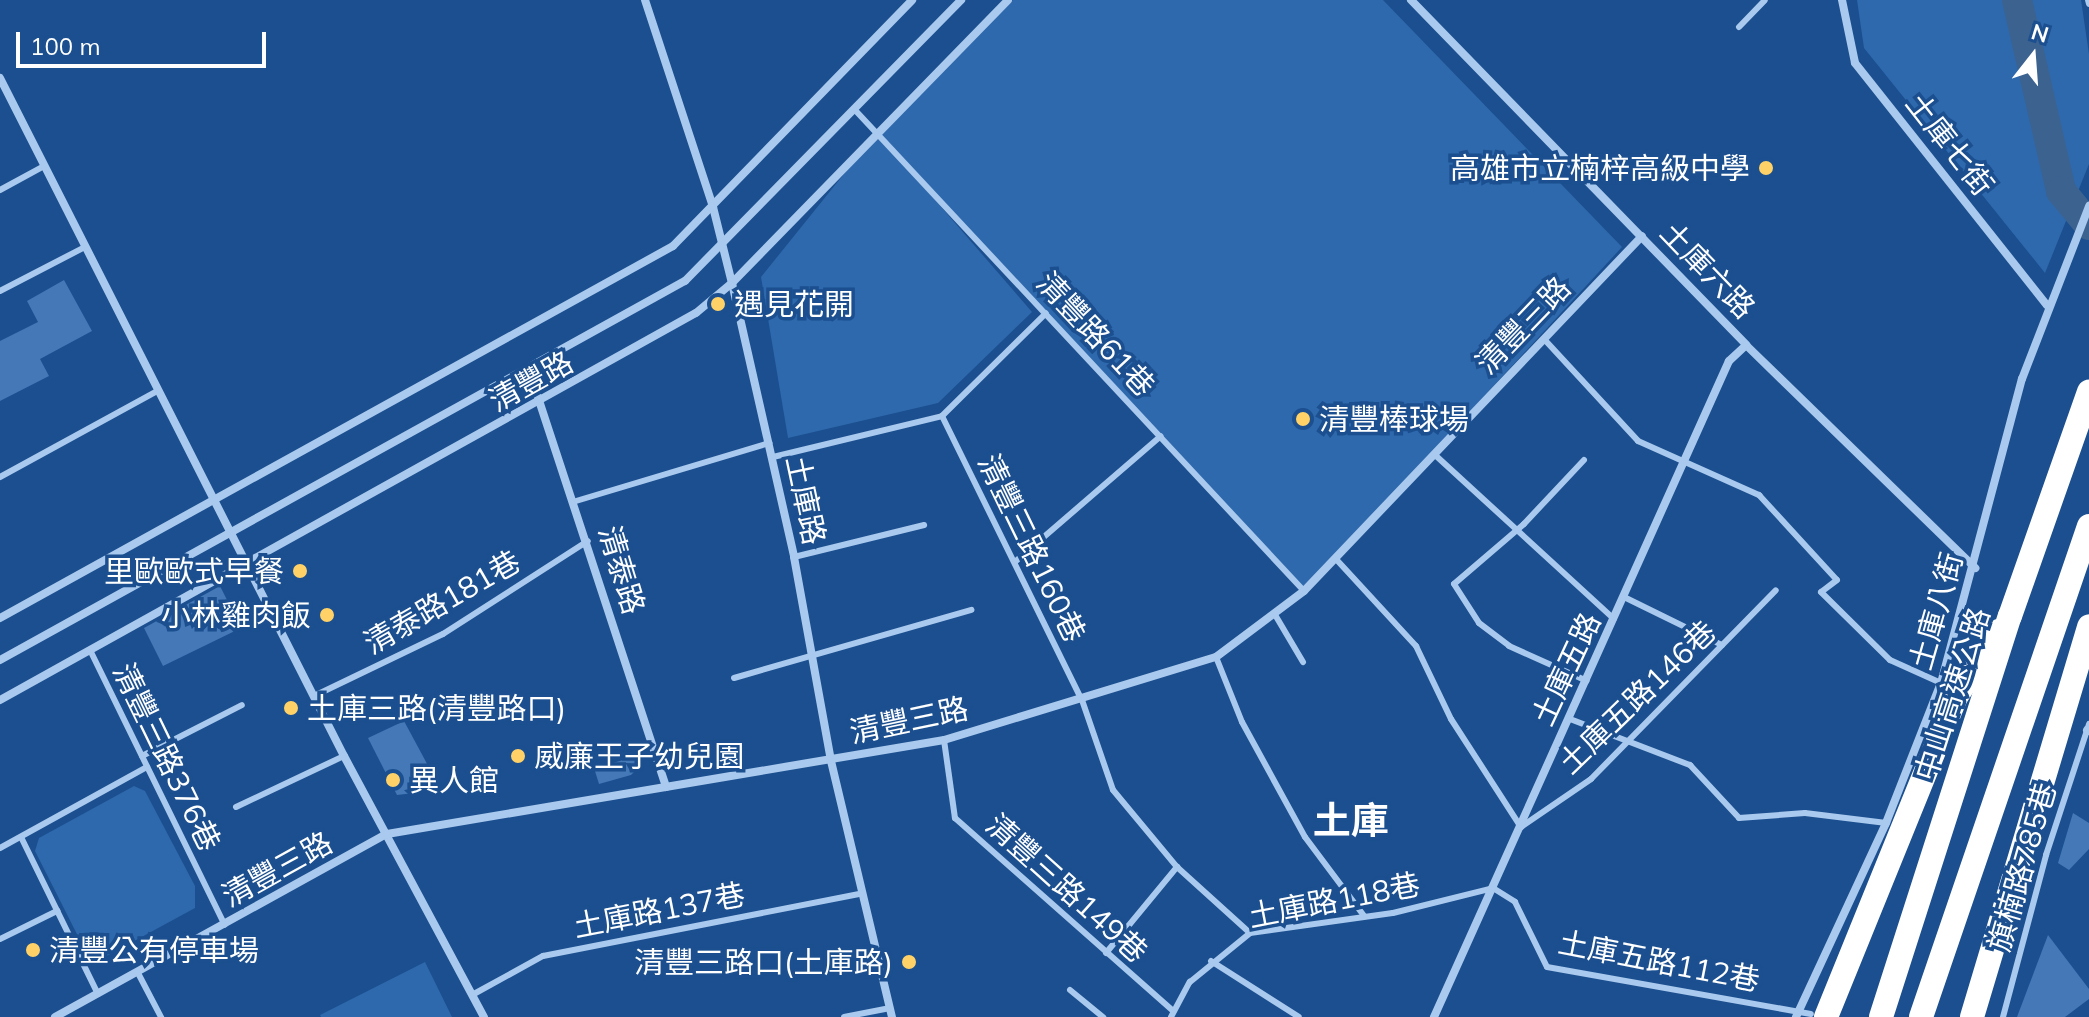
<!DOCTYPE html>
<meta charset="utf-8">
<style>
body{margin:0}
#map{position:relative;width:2089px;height:1017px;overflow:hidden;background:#1b4f8f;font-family:Mulish,"Noto Sans TC",sans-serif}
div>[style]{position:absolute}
.green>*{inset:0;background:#2e69ad}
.river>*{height:30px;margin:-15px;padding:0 15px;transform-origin:15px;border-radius:15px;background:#3c6290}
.building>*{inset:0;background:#4478b7}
.lane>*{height:6px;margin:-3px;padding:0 3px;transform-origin:3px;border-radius:3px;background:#a9c9ee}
.street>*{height:8px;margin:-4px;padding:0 4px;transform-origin:4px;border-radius:4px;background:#a9c9ee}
.highway>*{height:24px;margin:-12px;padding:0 12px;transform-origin:12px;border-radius:12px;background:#fff}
.dots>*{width:22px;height:22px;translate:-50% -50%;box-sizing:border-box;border:4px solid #1b4f8f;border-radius:50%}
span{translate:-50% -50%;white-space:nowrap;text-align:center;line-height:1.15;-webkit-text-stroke:7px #1b4f8f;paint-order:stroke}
.street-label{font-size:30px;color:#fff}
.poi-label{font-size:30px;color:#fff}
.right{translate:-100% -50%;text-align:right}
.left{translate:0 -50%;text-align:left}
.district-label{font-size:38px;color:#fff;font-weight:700}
.north{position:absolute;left:1993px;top:16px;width:80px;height:80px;-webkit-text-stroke:6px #1b4f8f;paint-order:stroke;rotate:17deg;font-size:22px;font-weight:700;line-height:32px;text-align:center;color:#fff}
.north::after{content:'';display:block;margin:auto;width:28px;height:36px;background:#fff;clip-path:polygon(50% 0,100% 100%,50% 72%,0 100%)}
.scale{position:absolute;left:16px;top:32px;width:250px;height:36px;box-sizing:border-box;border:4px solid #fff;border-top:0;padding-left:10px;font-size:24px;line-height:28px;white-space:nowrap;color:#fff;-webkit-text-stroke:6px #1b4f8f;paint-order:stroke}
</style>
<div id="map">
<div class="green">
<div style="clip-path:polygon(1013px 0,1383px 0,1622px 247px,1304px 591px,898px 157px,1032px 312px,938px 403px,788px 438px,761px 277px,877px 133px)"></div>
<div style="clip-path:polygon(1857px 0,2081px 0,2089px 54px,2089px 164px,2045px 273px,1864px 48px)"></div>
<div style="clip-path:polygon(134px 786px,145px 791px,195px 886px,195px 908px,92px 964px,35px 851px,39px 838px)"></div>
<div style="clip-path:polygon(425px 962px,452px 1017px,321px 1017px,320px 1015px)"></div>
</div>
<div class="river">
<div style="left:2017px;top:0;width:196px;rotate:77deg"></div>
<div style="left:2061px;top:191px;width:44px;rotate:50.5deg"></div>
</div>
<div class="building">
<div style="clip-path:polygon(64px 280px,92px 331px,40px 359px,49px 376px,0 401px,0 341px,38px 322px,27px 301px)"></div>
<div style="clip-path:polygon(220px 586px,241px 628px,163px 666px,144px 628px)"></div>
<div style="clip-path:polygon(404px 721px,425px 760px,440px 790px,397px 795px,368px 738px)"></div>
<div style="clip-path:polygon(638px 756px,640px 766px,631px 775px,599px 784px,594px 768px)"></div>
<div style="clip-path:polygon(2073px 813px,2089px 823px,2089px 849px,2069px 870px,2058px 863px)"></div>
<div style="clip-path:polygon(2048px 935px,2089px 989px,2089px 999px,2065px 1017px,2017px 1017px)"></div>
</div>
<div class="lane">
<div style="left:2088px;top:0;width:4px;rotate:76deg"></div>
<div style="left:1739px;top:27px;width:37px;rotate:-46deg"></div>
<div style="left:855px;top:110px;width:658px;rotate:46.97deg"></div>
<div style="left:0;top:190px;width:50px;rotate:-28.6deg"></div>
<div style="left:0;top:291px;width:96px;rotate:-27.4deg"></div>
<div style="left:1544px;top:339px;width:139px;rotate:47.3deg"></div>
<div style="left:1638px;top:441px;width:133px;rotate:24.1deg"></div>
<div style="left:1759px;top:495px;width:115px;rotate:47.5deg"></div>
<div style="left:1837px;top:580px;width:20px;rotate:143deg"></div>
<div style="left:1821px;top:592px;width:97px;rotate:44.6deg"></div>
<div style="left:1890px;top:660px;width:56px;rotate:24.3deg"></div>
<div style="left:942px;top:416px;width:317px;rotate:63.8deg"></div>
<div style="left:1082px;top:700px;width:95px;rotate:71deg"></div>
<div style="left:1113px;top:790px;width:100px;rotate:50.3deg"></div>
<div style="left:1177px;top:867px;width:98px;rotate:42.1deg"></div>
<div style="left:1434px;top:454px;width:244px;rotate:42.5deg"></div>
<div style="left:773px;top:457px;width:174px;rotate:-13.6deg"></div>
<div style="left:942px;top:416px;width:146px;rotate:-44.7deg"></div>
<div style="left:1584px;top:460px;width:88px;rotate:133.2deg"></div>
<div style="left:1524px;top:524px;width:92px;rotate:139.4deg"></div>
<div style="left:1454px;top:584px;width:46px;rotate:57.3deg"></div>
<div style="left:1479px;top:623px;width:38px;rotate:37deg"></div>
<div style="left:1509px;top:646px;width:85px;rotate:24.2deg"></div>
<div style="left:0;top:477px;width:179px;rotate:-28.7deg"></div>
<div style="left:576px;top:501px;width:202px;rotate:-16.7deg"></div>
<div style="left:794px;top:557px;width:134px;rotate:-13.8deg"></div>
<div style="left:1335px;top:558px;width:120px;rotate:47.4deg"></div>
<div style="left:1416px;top:646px;width:81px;rotate:64.4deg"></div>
<div style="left:1451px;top:719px;width:129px;rotate:57.1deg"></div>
<div style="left:1521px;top:827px;width:85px;rotate:-34.4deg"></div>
<div style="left:1591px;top:779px;width:264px;rotate:-45.6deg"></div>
<div style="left:1016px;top:561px;width:191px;rotate:-40.8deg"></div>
<div style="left:1626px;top:598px;width:107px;rotate:26.1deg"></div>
<div style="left:1274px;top:613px;width:57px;rotate:59.4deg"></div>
<div style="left:90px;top:650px;width:306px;rotate:63.9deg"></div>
<div style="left:1216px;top:657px;width:70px;rotate:68.2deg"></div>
<div style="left:1242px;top:722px;width:131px;rotate:61.3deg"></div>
<div style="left:1305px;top:837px;width:99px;rotate:53.2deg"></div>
<div style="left:734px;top:678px;width:247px;rotate:-16deg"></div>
<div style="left:314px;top:696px;width:143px;rotate:-25.7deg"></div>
<div style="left:443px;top:634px;width:172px;rotate:-32.7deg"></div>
<div style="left:1570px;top:719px;width:129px;rotate:21deg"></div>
<div style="left:1690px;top:765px;width:72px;rotate:47.2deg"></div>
<div style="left:1739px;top:818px;width:66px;rotate:-4.3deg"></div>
<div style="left:1805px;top:813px;width:82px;rotate:7deg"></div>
<div style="left:944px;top:740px;width:79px;rotate:82deg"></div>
<div style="left:955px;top:818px;width:291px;rotate:41.5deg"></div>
<div style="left:142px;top:756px;width:112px;rotate:-27deg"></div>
<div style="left:236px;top:807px;width:119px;rotate:-25.3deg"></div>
<div style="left:21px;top:837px;width:175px;rotate:63.9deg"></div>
<div style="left:0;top:848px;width:168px;rotate:-28.9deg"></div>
<div style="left:0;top:939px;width:64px;rotate:-26.2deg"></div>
<div style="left:1106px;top:953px;width:112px;rotate:-50.5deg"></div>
<div style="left:1211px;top:961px;width:104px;rotate:32.5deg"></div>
<div style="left:138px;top:973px;width:50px;rotate:62.4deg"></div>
<div style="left:1070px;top:990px;width:43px;rotate:39.3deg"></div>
<div style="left:472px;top:995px;width:81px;rotate:-28.8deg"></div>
<div style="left:543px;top:956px;width:326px;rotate:-11.1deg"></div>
<div style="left:844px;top:1017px;width:47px;rotate:-11.1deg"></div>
<div style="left:1171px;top:1017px;width:40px;rotate:-62deg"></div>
<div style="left:1190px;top:982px;width:77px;rotate:-39.2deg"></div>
<div style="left:1250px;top:933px;width:144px;rotate:-8deg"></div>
<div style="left:1393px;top:913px;width:103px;rotate:-14deg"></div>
<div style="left:1493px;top:888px;width:26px;rotate:32deg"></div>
<div style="left:1515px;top:902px;width:72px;rotate:63.8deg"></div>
<div style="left:1547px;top:967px;width:268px;rotate:10.1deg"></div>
<div style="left:2003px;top:1017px;width:168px;rotate:-75.1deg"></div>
<div style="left:2046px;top:855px;width:138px;rotate:-71.8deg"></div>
</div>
<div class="street">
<div style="left:645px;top:0;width:218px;rotate:71.8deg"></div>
<div style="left:713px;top:207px;width:78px;rotate:76deg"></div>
<div style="left:732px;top:283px;width:281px;rotate:77.2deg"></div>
<div style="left:794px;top:557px;width:207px;rotate:79.7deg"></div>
<div style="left:831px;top:761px;width:263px;rotate:76.6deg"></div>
<div style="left:1411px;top:0;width:481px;rotate:45.8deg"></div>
<div style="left:1746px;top:345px;width:320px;rotate:44.2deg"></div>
<div style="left:1842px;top:0;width:64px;rotate:78.3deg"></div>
<div style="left:1855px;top:63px;width:309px;rotate:51.6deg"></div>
<div style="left:0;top:78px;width:760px;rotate:63.1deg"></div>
<div style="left:344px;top:756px;width:296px;rotate:61.8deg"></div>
<div style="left:529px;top:370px;width:439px;rotate:71.8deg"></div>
<div style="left:0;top:618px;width:769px;rotate:-28.93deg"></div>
<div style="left:673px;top:246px;width:343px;rotate:-45.8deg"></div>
<div style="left:0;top:660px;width:783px;rotate:-28.96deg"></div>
<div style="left:685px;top:281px;width:394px;rotate:-45.5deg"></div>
<div style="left:0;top:700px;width:796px;rotate:-29.08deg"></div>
<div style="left:696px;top:313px;width:47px;rotate:-39.8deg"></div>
<div style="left:732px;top:283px;width:395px;rotate:-45.7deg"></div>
<div style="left:2087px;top:730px;width:2px;rotate:27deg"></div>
<div style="left:55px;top:1017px;width:379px;rotate:-28.9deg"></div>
<div style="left:387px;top:834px;width:565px;rotate:-9.58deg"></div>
<div style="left:944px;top:740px;width:284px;rotate:-17deg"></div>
<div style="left:1216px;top:657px;width:110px;rotate:-36.9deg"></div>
<div style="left:1304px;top:591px;width:490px;rotate:-46.4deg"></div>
<div style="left:1434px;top:1017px;width:719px;rotate:-65.79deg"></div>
<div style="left:1729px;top:361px;width:23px;rotate:-43deg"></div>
<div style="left:1796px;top:1017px;width:214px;rotate:-65.1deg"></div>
<div style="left:1886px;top:823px;width:150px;rotate:-68.6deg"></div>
<div style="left:1941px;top:683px;width:315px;rotate:-75.1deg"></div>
<div style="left:2022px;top:379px;width:186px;rotate:-68.8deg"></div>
</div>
<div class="highway">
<div style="left:1826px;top:1017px;width:345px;rotate:-67.9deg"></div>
<div style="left:1956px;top:697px;width:79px;rotate:-56.9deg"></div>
<div style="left:1881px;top:1017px;width:421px;rotate:-72.2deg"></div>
<div style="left:2010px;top:616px;width:238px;rotate:-70.6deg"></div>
<div style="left:1921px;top:1017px;width:519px;rotate:-71.11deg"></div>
<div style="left:1972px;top:1017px;width:408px;rotate:-73.3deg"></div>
</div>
<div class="dots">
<div style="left:1766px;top:168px;background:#ffd166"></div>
<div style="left:718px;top:304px;background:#ffd166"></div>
<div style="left:1303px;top:419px;background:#ffd166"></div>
<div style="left:300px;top:571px;background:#ffd166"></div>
<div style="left:327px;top:615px;background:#ffd166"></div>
<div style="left:291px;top:708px;background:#ffd166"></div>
<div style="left:518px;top:756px;background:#ffd166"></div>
<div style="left:393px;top:780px;background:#ffd166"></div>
<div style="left:33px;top:950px;background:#ffd166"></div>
<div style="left:909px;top:962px;background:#ffd166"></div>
</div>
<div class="street-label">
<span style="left:1950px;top:144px;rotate:52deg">土庫七街</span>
<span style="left:1708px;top:270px;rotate:46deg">土庫六路</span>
<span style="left:1523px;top:325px;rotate:-46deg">清豐三路</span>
<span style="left:1096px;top:334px;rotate:47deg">清豐路61巷</span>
<span style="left:531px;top:381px;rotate:-29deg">清豐路</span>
<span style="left:806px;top:500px;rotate:78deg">土庫路</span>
<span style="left:1032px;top:548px;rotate:64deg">清豐三路160巷</span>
<span style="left:622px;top:570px;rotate:73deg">清泰路</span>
<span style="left:442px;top:602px;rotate:-30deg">清泰路181巷</span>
<span style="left:1936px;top:611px;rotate:-74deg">土庫八街</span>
<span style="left:1566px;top:669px;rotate:-65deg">土庫五路</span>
<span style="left:1952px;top:694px;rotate:-72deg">中山高速公路</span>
<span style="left:1637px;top:697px;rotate:-44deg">土庫五路146巷</span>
<span style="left:909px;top:720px;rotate:-12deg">清豐三路</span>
<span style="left:167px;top:757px;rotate:64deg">清豐三路376巷</span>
<span style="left:2022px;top:867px;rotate:-74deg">旗楠路785巷</span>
<span style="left:277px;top:869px;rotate:-29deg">清豐三路</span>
<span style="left:1067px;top:888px;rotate:42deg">清豐三路149巷</span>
<span style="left:1334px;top:900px;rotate:-11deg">土庫路118巷</span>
<span style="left:659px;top:910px;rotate:-11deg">土庫路137巷</span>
<span style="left:1659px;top:961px;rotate:11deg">土庫五路112巷</span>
</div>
<div class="poi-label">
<span class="right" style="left:1750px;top:168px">高雄市立楠梓高級中學</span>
<span class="left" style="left:734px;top:304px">遇見花開</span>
<span class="left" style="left:1319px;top:419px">清豐棒球場</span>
<span class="right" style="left:284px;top:571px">里歐歐式早餐</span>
<span class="right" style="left:311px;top:615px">小林雞肉飯</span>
<span class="left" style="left:307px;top:708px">土庫三路(清豐路口)</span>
<span class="left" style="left:534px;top:756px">威廉王子幼兒園</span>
<span class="left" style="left:409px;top:780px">異人館</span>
<span class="left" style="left:49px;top:950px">清豐公有停車場</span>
<span class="right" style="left:893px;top:962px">清豐三路口(土庫路)</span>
</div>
<div class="district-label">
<span style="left:1351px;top:821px">土庫</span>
</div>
<div class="north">N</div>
<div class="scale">100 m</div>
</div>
